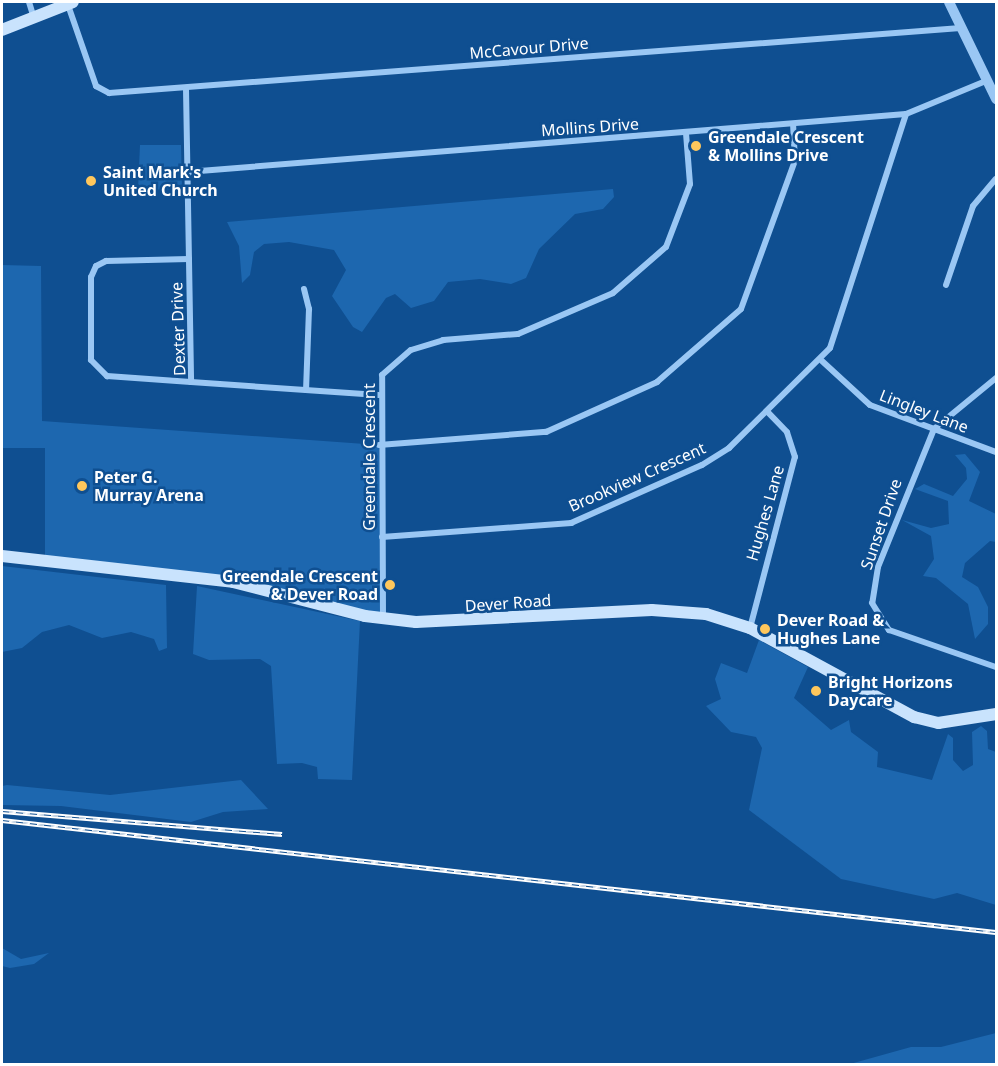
<!DOCTYPE html>
<style>
body{margin:0}
#map{position:relative;width:998px;height:1066px;overflow:hidden;background:#0f4f91;font-family:"Noto Sans",sans-serif}
div>[style]{position:absolute}
.green>*{inset:0;background:#1d67af}
.minor>*{height:6px;margin:-3px;padding:0 3px;transform-origin:3px;border-radius:3px;background:#9ac7f4}
.tertiary>*{height:10px;margin:-5px;padding:0 5px;transform-origin:5px;border-radius:5px;background:#9ac7f4}
.secondary>*{height:12px;margin:-6px;padding:0 6px;transform-origin:6px;border-radius:6px;background:#c9e3fd}
.rail>*{height:4.5px;margin-top:-2.25px;transform-origin:0;background:repeating-linear-gradient(90deg,#0f4f91 0 7px,#fff 0 14px);box-sizing:border-box;border-block:2px solid #fff}
.dots>*{width:16px;height:16px;translate:-50% -50%;box-sizing:border-box;border:3px solid #0f4f91;border-radius:50%}
span{translate:-50% -50%;white-space:nowrap;text-align:center;line-height:1.15;-webkit-text-stroke:5px #0f4f91;paint-order:stroke}
.street-label{font-size:16px;color:#fff}
.poi-label{font-size:16px;color:#fff;font-weight:700}
.left{translate:0 -50%;text-align:left}
.right{translate:-100% -50%;text-align:right}
.frame{position:absolute;inset:0;border:3px solid #fff;pointer-events:none}
</style>
<div id="map">
<div class="green">
<div style="clip-path:polygon(140px 145px,181px 145px,182px 189px,138px 190px)"></div>
<div style="clip-path:polygon(613px 189px,614px 197px,603px 209px,575px 214px,539px 249px,526px 278px,511px 284px,480px 279px,448px 282px,434px 301px,411px 308px,395px 294px,386px 298px,362px 332px,353px 327px,332px 296px,346px 270px,334px 250px,289px 242px,264px 244px,254px 252px,250px 275px,242px 283px,239px 246px,227px 222px)"></div>
<div style="clip-path:polygon(2px 265px,41px 266px,42px 421px,379px 445px,383px 618px,279px 593px,45px 561px,45px 448px,2px 448px)"></div>
<div style="clip-path:polygon(965px 454px,980px 472px,969px 501px,996px 514px,996px 542px,990px 541px,965px 563px,962px 577px,978px 587px,988px 607px,988px 624px,975px 639px,968px 604px,936px 578px,923px 576px,934px 559px,931px 536px,902px 520px,931px 528px,949px 524px,948px 501px,915px 489px,924px 484px,953px 496px,967px 479px,966px 468px,955px 455px)"></div>
<div style="clip-path:polygon(2px 566px,166px 585px,167px 648px,159px 651px,154px 639px,131px 632px,102px 638px,69px 625px,42px 632px,22px 648px,2px 652px)"></div>
<div style="clip-path:polygon(197px 586px,360px 621px,352px 780px,318px 779px,317px 767px,302px 763px,277px 764px,271px 666px,260px 659px,209px 660px,193px 654px)"></div>
<div style="clip-path:polygon(759px 640px,808px 667px,794px 698px,831px 730px,849px 720px,851px 732px,878px 752px,877px 767px,932px 780px,948px 734px,953px 738px,953px 760px,963px 771px,973px 765px,972px 732px,981px 726px,987px 731px,988px 749px,996px 752px,996px 905px,957px 893px,934px 899px,841px 879px,749px 810px,762px 748px,756px 737px,731px 732px,706px 706px,721px 699px,715px 679px,721px 663px,747px 673px)"></div>
<div style="clip-path:polygon(241px 780px,268px 809px,223px 812px,191px 822px,61px 806px,2px 805px,2px 786px,7px 785px,110px 795px)"></div>
<div style="clip-path:polygon(2px 948px,21px 959px,49px 953px,34px 964px,10px 968px,2px 966px)"></div>
<div style="clip-path:polygon(996px 1033px,996px 1064px,850px 1064px,911px 1047px,941px 1047px)"></div>
</div>
<div class="minor">
<div style="left:29px;top:2px;width:14px;rotate:73deg"></div>
<div style="left:68px;top:5px;width:86px;rotate:70.9deg"></div>
<div style="left:96px;top:86px;width:15px;rotate:28deg"></div>
<div style="left:109px;top:93px;width:854px;rotate:-4.36deg"></div>
<div style="left:186px;top:89px;width:293px;rotate:89deg"></div>
<div style="left:191px;top:382px;width:188px;rotate:4deg"></div>
<div style="left:187px;top:172px;width:721px;rotate:-4.61deg"></div>
<div style="left:906px;top:114px;width:89px;rotate:-22.5deg"></div>
<div style="left:189px;top:259px;width:83px;rotate:178.6deg"></div>
<div style="left:106px;top:261px;width:11px;rotate:153deg"></div>
<div style="left:96px;top:266px;width:12px;rotate:114deg"></div>
<div style="left:91px;top:277px;width:83px;rotate:90deg"></div>
<div style="left:91px;top:360px;width:23px;rotate:45deg"></div>
<div style="left:107px;top:376px;width:84px;rotate:4.1deg"></div>
<div style="left:946px;top:285px;width:83px;rotate:-71.1deg"></div>
<div style="left:973px;top:206px;width:35px;rotate:-50deg"></div>
<div style="left:304px;top:289px;width:21px;rotate:76deg"></div>
<div style="left:309px;top:309px;width:81px;rotate:92.1deg"></div>
<div style="left:822px;top:361px;width:65px;rotate:42.5deg"></div>
<div style="left:870px;top:405px;width:134px;rotate:20.5deg"></div>
<div style="left:996px;top:378px;width:80px;rotate:140.6deg"></div>
<div style="left:934px;top:429px;width:149px;rotate:112.1deg"></div>
<div style="left:878px;top:567px;width:36px;rotate:99deg"></div>
<div style="left:872px;top:603px;width:32px;rotate:58deg"></div>
<div style="left:889px;top:630px;width:113px;rotate:19.1deg"></div>
<div style="left:379px;top:445px;width:168px;rotate:-4.5deg"></div>
<div style="left:546px;top:432px;width:122px;rotate:-24.2deg"></div>
<div style="left:657px;top:382px;width:111px;rotate:-41deg"></div>
<div style="left:741px;top:309px;width:158px;rotate:-70deg"></div>
<div style="left:795px;top:161px;width:35px;rotate:-93deg"></div>
<div style="left:382px;top:537px;width:190px;rotate:-4.2deg"></div>
<div style="left:571px;top:523px;width:143px;rotate:-23.9deg"></div>
<div style="left:702px;top:465px;width:32px;rotate:-32deg"></div>
<div style="left:729px;top:448px;width:142px;rotate:-44.7deg"></div>
<div style="left:830px;top:348px;width:246px;rotate:-72deg"></div>
<div style="left:383px;top:618px;width:243px;rotate:-90.2deg"></div>
<div style="left:382px;top:375px;width:38px;rotate:-41deg"></div>
<div style="left:411px;top:350px;width:34px;rotate:-17deg"></div>
<div style="left:443px;top:340px;width:75px;rotate:-4.6deg"></div>
<div style="left:518px;top:334px;width:103px;rotate:-23.3deg"></div>
<div style="left:613px;top:293px;width:70px;rotate:-41deg"></div>
<div style="left:666px;top:247px;width:67px;rotate:-69.1deg"></div>
<div style="left:690px;top:184px;width:51px;rotate:-94.5deg"></div>
<div style="left:750px;top:628px;width:177px;rotate:-75.3deg"></div>
<div style="left:795px;top:457px;width:26px;rotate:-108deg"></div>
<div style="left:787px;top:432px;width:28px;rotate:-134deg"></div>
</div>
<div class="tertiary">
<div style="left:949px;top:2px;width:108px;rotate:64.1deg"></div>
</div>
<div class="secondary">
<div style="left:2px;top:30px;width:76px;rotate:-21.5deg"></div>
<div style="left:2px;top:556px;width:232px;rotate:6.4deg"></div>
<div style="left:233px;top:582px;width:136px;rotate:14.4deg"></div>
<div style="left:365px;top:616px;width:51px;rotate:6.7deg"></div>
<div style="left:416px;top:622px;width:236px;rotate:-2.9deg"></div>
<div style="left:652px;top:610px;width:54px;rotate:4.2deg"></div>
<div style="left:706px;top:614px;width:46px;rotate:17.7deg"></div>
<div style="left:750px;top:628px;width:187px;rotate:28.5deg"></div>
<div style="left:914px;top:717px;width:25px;rotate:14deg"></div>
<div style="left:938px;top:723px;width:59px;rotate:-8.8deg"></div>
</div>
<div class="rail">
<div style="left:2px;top:811px;width:281px;rotate:4.7deg"></div>
<div style="left:2px;top:820px;width:1000px;rotate:6.43deg"></div>
</div>
<div class="dots">
<div style="left:696px;top:146px;background:#ffc75c"></div>
<div style="left:91px;top:181px;background:#ffc75c"></div>
<div style="left:82px;top:486px;background:#ffc75c"></div>
<div style="left:390px;top:585px;background:#ffc75c"></div>
<div style="left:765px;top:629px;background:#ffc75c"></div>
<div style="left:816px;top:691px;background:#ffc75c"></div>
</div>
<div class="street-label">
<span style="left:529px;top:48px;rotate:-5deg">McCavour Drive</span>
<span style="left:590px;top:127px;rotate:-4deg">Mollins Drive</span>
<span style="left:178px;top:329px;rotate:-92deg">Dexter Drive</span>
<span style="left:924px;top:411px;rotate:21deg">Lingley Lane</span>
<span style="left:369px;top:457px;rotate:-90deg">Greendale Crescent</span>
<span style="left:637px;top:477px;rotate:-24deg">Brookview Crescent</span>
<span style="left:765px;top:513px;rotate:-74deg">Hughes Lane</span>
<span style="left:881px;top:524px;rotate:-71deg">Sunset Drive</span>
<span style="left:508px;top:603px;rotate:-4deg">Dever Road</span>
</div>
<div class="poi-label">
<span class="left" style="left:708px;top:146px">Greendale Crescent<br>&amp; Mollins Drive</span>
<span class="left" style="left:103px;top:181px">Saint Mark's<br>United Church</span>
<span class="left" style="left:94px;top:486px">Peter G.<br>Murray Arena</span>
<span class="right" style="left:378px;top:585px">Greendale Crescent<br>&amp; Dever Road</span>
<span class="left" style="left:777px;top:629px">Dever Road &amp;<br>Hughes Lane</span>
<span class="left" style="left:828px;top:691px">Bright Horizons<br>Daycare</span>
</div>
<div class="frame"></div>
</div>
